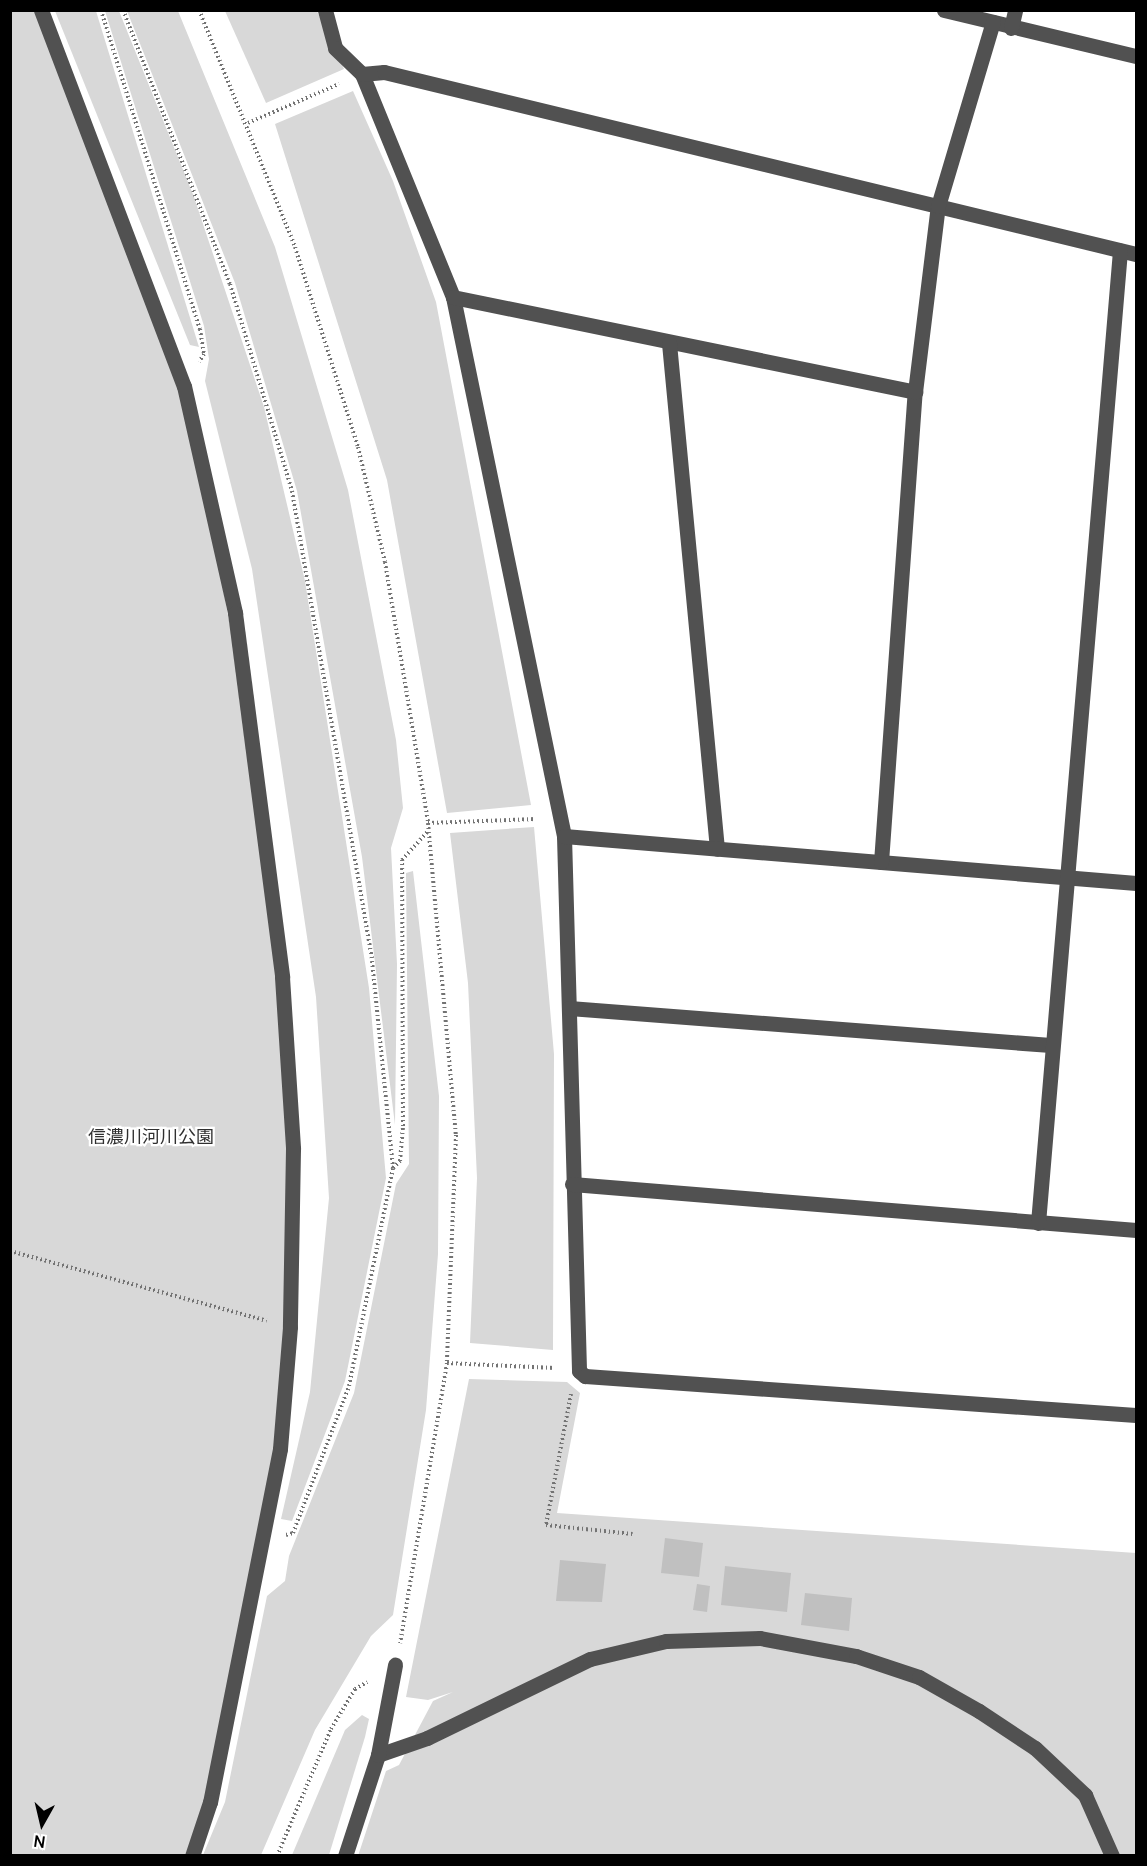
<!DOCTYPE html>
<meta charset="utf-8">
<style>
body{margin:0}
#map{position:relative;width:1147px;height:1866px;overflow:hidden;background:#fff;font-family:Manrope,"Noto Sans JP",sans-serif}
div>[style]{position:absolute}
.green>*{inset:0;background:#d8d8d8}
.building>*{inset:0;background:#c0c0c0}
.path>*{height:4px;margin-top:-2px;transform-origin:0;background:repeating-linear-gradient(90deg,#737373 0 1.5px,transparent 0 4.5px)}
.minor>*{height:15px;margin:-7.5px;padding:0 7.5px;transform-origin:7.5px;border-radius:7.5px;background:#515151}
span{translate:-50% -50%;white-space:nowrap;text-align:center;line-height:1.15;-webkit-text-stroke:4.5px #fff;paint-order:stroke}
.park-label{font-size:18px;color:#2f2f2f}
.frame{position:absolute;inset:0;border:12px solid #000;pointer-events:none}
.north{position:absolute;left:12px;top:1794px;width:60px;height:60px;-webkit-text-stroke:4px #fff;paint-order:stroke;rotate:188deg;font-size:16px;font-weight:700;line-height:24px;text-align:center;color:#000}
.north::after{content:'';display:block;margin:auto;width:21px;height:27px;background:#000;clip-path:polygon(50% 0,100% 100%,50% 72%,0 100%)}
</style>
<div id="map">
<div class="green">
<div style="clip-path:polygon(41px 10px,184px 386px,260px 782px,293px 1149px,280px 1449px,210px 1802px,185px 1855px,11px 1855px,10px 11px)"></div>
<div style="clip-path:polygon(55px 11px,96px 11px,199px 347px,190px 345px)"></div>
<div style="clip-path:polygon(105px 11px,119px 11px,194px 197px,264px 407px,305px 581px,369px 988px,386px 1178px,345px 1381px,292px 1521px,281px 1519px,310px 1392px,329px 1198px,316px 997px,252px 569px,205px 381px,209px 359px,204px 326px)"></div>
<div style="clip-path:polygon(127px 11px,178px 11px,275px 247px,348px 490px,396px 740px,403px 808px,391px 848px,397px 964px,395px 1125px,362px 857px,297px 491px,235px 283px)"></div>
<div style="clip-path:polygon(225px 11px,317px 11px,344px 69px,266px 103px)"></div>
<div style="clip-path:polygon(353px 91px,393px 181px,436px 302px,531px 805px,447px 813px,387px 480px,275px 124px)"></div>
<div style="clip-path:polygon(534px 827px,554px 1054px,553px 1350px,470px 1343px,477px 1178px,468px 983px,450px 833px)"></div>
<div style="clip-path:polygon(413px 871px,439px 1096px,438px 1254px,426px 1410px,393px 1615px,371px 1636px,315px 1730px,261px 1855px,203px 1855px,225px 1802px,267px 1596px,285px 1581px,289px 1556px,354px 1393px,396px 1184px,409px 1164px,406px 873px)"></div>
<div style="clip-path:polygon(469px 1379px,567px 1382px,580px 1393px,557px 1513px,1136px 1553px,1136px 1855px,358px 1856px,386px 1771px,399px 1765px,433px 1701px,453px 1692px,428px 1700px,406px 1697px)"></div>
<div style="clip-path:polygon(362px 1715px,369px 1719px,365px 1737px,329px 1855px,292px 1855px,345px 1730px)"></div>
</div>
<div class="building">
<div style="clip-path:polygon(665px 1538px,703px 1543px,699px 1577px,661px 1573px)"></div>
<div style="clip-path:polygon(560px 1560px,606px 1564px,602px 1602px,556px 1601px)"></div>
<div style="clip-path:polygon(725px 1566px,791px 1573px,787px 1612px,721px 1605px)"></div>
<div style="clip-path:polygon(697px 1584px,710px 1586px,707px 1612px,693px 1610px)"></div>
<div style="clip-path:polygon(805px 1593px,852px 1598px,849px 1631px,801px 1625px)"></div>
</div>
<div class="path">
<div style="left:101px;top:10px;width:334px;rotate:72.8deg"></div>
<div style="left:200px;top:329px;width:25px;rotate:81deg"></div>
<div style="left:204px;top:354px;width:9px;rotate:122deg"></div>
<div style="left:123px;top:10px;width:294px;rotate:68.7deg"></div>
<div style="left:230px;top:284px;width:216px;rotate:73.3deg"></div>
<div style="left:292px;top:491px;width:477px;rotate:80.3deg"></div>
<div style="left:372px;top:961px;width:208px;rotate:84.2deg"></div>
<div style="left:393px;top:1168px;width:10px;rotate:-45deg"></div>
<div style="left:400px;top:1161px;width:35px;rotate:-85deg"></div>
<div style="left:403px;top:1126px;width:266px;rotate:-90.2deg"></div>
<div style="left:402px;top:860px;width:38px;rotate:-48deg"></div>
<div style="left:199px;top:10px;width:256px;rotate:67.9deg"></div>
<div style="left:295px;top:247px;width:210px;rotate:72.5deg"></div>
<div style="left:358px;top:447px;width:118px;rotate:76.8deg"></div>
<div style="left:385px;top:562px;width:265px;rotate:80.6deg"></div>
<div style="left:428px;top:823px;width:313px;rotate:84.9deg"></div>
<div style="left:456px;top:1135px;width:228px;rotate:92.3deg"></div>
<div style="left:447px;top:1363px;width:284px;rotate:99.5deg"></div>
<div style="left:248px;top:123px;width:99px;rotate:-23.2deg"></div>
<div style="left:428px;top:823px;width:108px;rotate:-2.1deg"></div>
<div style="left:10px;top:1251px;width:266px;rotate:15.2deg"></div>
<div style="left:447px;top:1363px;width:108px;rotate:2.7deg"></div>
<div style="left:571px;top:1394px;width:133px;rotate:100.8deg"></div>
<div style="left:546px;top:1525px;width:87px;rotate:5.9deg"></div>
<div style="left:286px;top:1535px;width:7px;rotate:-16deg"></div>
<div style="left:293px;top:1533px;width:157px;rotate:-69.1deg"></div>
<div style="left:349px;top:1386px;width:222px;rotate:-78.6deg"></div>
<div style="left:277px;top:1856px;width:138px;rotate:-67deg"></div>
<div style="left:331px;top:1729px;width:47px;rotate:-59deg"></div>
<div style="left:355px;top:1689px;width:14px;rotate:-30deg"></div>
</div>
<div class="minor">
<div style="left:41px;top:10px;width:402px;rotate:69.2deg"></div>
<div style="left:184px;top:386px;width:233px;rotate:77.3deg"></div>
<div style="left:235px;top:613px;width:367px;rotate:82.6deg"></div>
<div style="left:282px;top:977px;width:172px;rotate:86.3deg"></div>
<div style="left:293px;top:1149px;width:178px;rotate:91deg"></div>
<div style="left:290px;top:1327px;width:122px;rotate:94.7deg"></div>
<div style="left:280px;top:1449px;width:360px;rotate:101.2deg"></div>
<div style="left:210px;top:1802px;width:57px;rotate:108.4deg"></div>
<div style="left:325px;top:10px;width:39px;rotate:75deg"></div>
<div style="left:335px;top:48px;width:37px;rotate:44deg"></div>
<div style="left:362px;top:74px;width:241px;rotate:67.8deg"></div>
<div style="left:453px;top:297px;width:550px;rotate:78.36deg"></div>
<div style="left:564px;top:836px;width:535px;rotate:88.39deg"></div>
<div style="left:579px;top:1371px;width:8px;rotate:40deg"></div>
<div style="left:585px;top:1376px;width:552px;rotate:4.05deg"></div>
<div style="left:944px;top:10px;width:197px;rotate:13.5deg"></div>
<div style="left:1011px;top:28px;width:18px;rotate:-77deg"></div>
<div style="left:362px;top:74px;width:22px;rotate:-5deg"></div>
<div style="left:384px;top:72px;width:774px;rotate:13.61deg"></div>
<div style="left:453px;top:297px;width:472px;rotate:11.6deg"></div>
<div style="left:669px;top:343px;width:508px;rotate:84.58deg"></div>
<div style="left:564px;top:836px;width:574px;rotate:4.7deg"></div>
<div style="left:881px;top:862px;width:471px;rotate:-85.9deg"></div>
<div style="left:915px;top:392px;width:187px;rotate:-83deg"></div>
<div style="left:938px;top:206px;width:192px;rotate:-73.4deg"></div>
<div style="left:569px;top:1008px;width:483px;rotate:4.4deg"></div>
<div style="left:572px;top:1184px;width:566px;rotate:4.66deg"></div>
<div style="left:1038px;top:1223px;width:976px;rotate:-85.18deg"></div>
<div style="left:378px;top:1755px;width:52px;rotate:-19.1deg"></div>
<div style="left:427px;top:1738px;width:181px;rotate:-25.9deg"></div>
<div style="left:590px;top:1659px;width:78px;rotate:-13.3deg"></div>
<div style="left:666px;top:1641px;width:94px;rotate:-1.8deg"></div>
<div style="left:760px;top:1638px;width:98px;rotate:10.6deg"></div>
<div style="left:856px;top:1656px;width:66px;rotate:18.4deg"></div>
<div style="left:919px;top:1677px;width:69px;rotate:29.5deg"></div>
<div style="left:979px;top:1711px;width:67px;rotate:33.5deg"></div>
<div style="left:1035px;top:1748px;width:69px;rotate:43.2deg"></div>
<div style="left:1085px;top:1795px;width:67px;rotate:66.1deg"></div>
<div style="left:345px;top:1856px;width:106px;rotate:-71.9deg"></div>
<div style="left:378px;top:1755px;width:92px;rotate:-79.3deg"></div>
</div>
<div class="park-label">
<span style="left:151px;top:1136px">信濃川河川公園</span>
</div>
<div class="frame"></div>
<div class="north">N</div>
</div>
